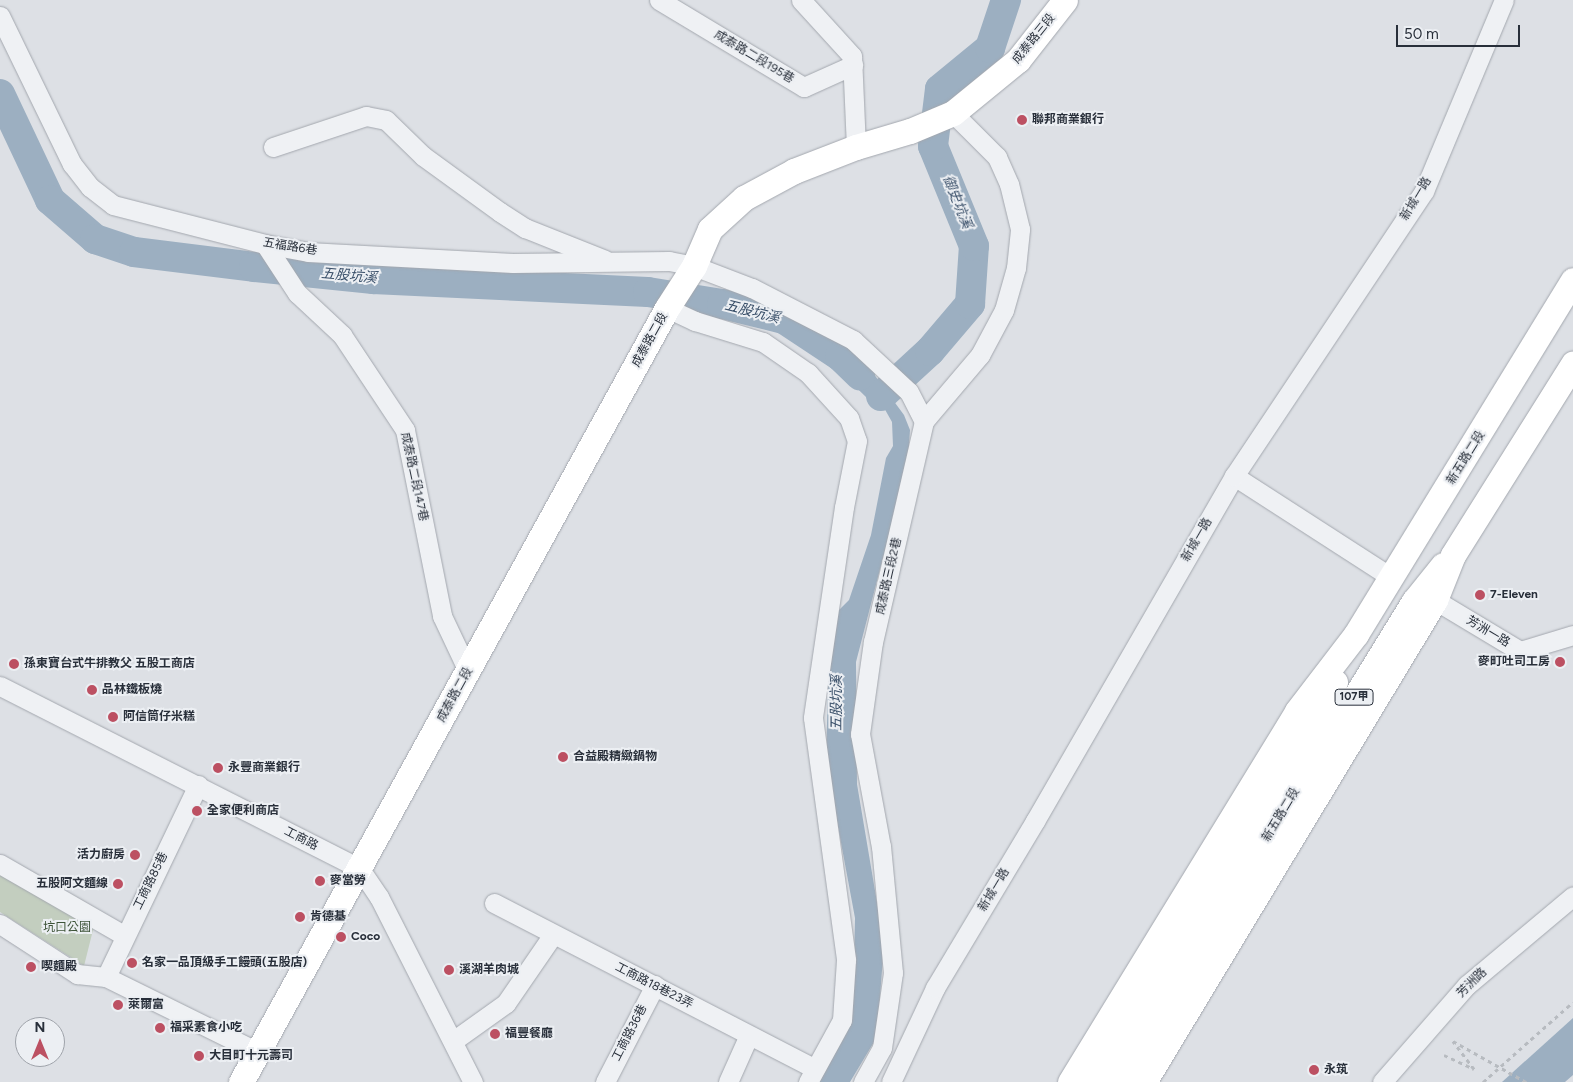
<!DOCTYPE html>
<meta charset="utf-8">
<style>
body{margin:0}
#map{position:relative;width:1573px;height:1082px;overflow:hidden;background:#dde0e5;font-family:Figtree,"Noto Sans TC",sans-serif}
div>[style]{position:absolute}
.green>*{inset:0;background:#c3cebf}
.water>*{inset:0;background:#9cafc1}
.river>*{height:30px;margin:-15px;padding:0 15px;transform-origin:15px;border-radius:15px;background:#9cafc1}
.path>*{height:3px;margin-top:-1.5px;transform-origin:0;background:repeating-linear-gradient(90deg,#b7bbc0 0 4px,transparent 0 8px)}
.roads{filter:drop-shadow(0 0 1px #a3a7ae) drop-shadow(0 0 1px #a3a7ae)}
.minor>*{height:19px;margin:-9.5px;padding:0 9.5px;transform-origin:9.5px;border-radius:9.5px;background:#eff1f4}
.major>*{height:25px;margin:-12.5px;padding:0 12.5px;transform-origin:12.5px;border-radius:12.5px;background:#fff}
.path-bridge>*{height:3px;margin-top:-1.5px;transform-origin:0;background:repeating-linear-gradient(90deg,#b7bbc0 0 4px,transparent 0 8px)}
.dots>*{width:14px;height:14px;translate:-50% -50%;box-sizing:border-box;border:2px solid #eceff3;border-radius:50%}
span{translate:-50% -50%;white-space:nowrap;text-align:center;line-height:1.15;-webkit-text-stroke:4px #eceff3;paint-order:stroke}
.shield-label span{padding:1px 4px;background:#eceff3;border:1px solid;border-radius:4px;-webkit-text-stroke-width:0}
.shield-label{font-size:11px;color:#282f3a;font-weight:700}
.street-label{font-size:12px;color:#282f3a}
.poi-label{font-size:12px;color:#282f3a;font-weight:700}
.left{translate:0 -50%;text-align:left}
.right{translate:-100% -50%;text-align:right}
.park-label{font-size:12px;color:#3d5338}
.water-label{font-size:14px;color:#384e68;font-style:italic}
.north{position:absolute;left:15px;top:1017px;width:50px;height:50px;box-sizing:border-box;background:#eceff3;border:1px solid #9ea2a9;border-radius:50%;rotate:0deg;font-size:14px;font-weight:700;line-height:20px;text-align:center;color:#282f3a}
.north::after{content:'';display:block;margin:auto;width:18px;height:22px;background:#bc5062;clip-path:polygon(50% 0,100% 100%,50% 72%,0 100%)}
.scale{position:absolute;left:1396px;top:25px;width:124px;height:22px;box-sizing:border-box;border:2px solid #282f3a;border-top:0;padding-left:6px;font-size:15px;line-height:18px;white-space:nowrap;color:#282f3a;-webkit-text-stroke:4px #eceff3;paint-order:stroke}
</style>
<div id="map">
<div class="green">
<div style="clip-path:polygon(0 861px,96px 918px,84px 966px,0 912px)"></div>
</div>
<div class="water">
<div style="clip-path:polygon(839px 338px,862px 358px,904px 415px,910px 430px,908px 461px,856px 662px,857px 784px,884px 944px,877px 1037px,850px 1082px,818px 1082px,841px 1043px,852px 1016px,854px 963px,855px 918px,826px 762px,828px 685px,838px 611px,849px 600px,871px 535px,886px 458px,893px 446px,892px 422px,883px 406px,867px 398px,823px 355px)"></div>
<div style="clip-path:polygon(1573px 1018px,1573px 1075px,1565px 1082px,1502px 1082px)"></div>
</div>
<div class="river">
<div style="left:0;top:94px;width:117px;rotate:64.7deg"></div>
<div style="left:50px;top:200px;width:60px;rotate:40.9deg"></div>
<div style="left:95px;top:239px;width:41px;rotate:18.4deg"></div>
<div style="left:134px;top:252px;width:121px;rotate:7.1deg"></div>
<div style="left:254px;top:267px;width:120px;rotate:5.8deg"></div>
<div style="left:373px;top:279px;width:275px;rotate:2.7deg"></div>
<div style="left:648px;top:292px;width:75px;rotate:9.2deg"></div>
<div style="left:722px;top:304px;width:64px;rotate:13.6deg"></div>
<div style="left:784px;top:319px;width:67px;rotate:33.5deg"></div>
<div style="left:840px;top:356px;width:28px;rotate:44deg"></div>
<div style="left:881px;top:396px;width:67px;rotate:-42.6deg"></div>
<div style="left:930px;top:351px;width:62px;rotate:-49.6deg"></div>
<div style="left:970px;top:304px;width:58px;rotate:-86.1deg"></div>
<div style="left:974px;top:246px;width:108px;rotate:-112.3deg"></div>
<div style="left:933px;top:146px;width:57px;rotate:-83deg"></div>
<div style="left:940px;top:89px;width:65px;rotate:-39.4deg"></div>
<div style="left:990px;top:48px;width:51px;rotate:-71.6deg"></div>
</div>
<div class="path">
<div style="left:1444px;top:1055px;width:33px;rotate:25deg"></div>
<div style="left:1474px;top:1069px;width:35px;rotate:-127deg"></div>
<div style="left:1483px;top:1082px;width:120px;rotate:-41.6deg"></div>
</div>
<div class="roads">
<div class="minor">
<div style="left:659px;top:0;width:169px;rotate:31deg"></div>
<div style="left:804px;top:87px;width:54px;rotate:-24.2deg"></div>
<div style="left:801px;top:0;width:76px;rotate:47.7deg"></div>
<div style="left:852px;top:56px;width:91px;rotate:87.5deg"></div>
<div style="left:0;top:16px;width:165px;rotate:64.1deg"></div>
<div style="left:72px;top:164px;width:29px;rotate:52deg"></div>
<div style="left:90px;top:187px;width:29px;rotate:38deg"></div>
<div style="left:113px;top:205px;width:157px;rotate:14.4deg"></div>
<div style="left:265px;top:244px;width:44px;rotate:10.5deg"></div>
<div style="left:308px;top:252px;width:205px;rotate:3.1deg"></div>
<div style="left:513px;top:263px;width:156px;rotate:-0.7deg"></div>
<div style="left:669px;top:261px;width:25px;rotate:11deg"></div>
<div style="left:694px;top:266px;width:62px;rotate:20.8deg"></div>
<div style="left:752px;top:288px;width:114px;rotate:27.2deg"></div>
<div style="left:853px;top:340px;width:76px;rotate:42.9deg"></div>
<div style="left:909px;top:392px;width:33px;rotate:63deg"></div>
<div style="left:273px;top:147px;width:98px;rotate:-18.4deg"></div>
<div style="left:366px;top:116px;width:20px;rotate:11deg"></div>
<div style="left:386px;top:120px;width:52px;rotate:44.2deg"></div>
<div style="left:423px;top:156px;width:95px;rotate:36deg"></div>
<div style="left:500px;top:212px;width:30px;rotate:33deg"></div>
<div style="left:525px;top:228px;width:86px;rotate:21.8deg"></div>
<div style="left:265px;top:244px;width:59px;rotate:56.9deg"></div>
<div style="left:297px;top:293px;width:62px;rotate:43deg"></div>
<div style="left:342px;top:335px;width:114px;rotate:56.4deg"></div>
<div style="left:405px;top:430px;width:190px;rotate:78.7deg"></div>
<div style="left:442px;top:616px;width:61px;rotate:64.7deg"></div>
<div style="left:667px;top:308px;width:31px;rotate:25deg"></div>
<div style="left:695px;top:321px;width:71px;rotate:17.2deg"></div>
<div style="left:763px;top:342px;width:55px;rotate:34.6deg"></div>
<div style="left:808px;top:373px;width:61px;rotate:47.7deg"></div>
<div style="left:849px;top:418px;width:24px;rotate:71deg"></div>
<div style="left:857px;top:441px;width:67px;rotate:101.1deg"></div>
<div style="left:844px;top:507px;width:213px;rotate:98.4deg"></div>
<div style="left:813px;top:718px;width:244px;rotate:82.2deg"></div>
<div style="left:846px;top:960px;width:60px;rotate:93.8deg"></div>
<div style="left:842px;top:1020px;width:71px;rotate:118.7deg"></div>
<div style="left:1234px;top:476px;width:187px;rotate:32.8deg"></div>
<div style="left:1435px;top:600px;width:99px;rotate:31deg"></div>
<div style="left:1520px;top:651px;width:55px;rotate:-16.8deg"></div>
<div style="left:0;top:686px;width:404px;rotate:26.9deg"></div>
<div style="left:360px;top:869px;width:34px;rotate:56deg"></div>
<div style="left:379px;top:897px;width:208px;rotate:63.1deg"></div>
<div style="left:0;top:864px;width:144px;rotate:29.9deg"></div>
<div style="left:494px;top:903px;width:361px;rotate:27.3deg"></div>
<div style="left:0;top:924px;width:92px;rotate:33deg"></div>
<div style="left:77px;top:974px;width:29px;rotate:6deg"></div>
<div style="left:106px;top:977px;width:167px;rotate:26.3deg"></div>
<div style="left:106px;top:977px;width:213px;rotate:-64.4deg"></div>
<div style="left:453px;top:1041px;width:65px;rotate:-35.6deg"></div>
<div style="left:506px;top:1003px;width:81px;rotate:-55.5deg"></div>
<div style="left:605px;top:1082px;width:109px;rotate:-62.7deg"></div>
<div style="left:728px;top:1082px;width:51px;rotate:-65.9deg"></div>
<div style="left:863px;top:1082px;width:39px;rotate:-61deg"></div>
<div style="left:882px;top:1048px;width:76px;rotate:-81.7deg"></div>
<div style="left:893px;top:973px;width:127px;rotate:-95.4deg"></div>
<div style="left:881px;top:847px;width:115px;rotate:-100.5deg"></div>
<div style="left:860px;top:734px;width:93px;rotate:-82deg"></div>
<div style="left:873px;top:642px;width:227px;rotate:-77deg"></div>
<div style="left:924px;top:421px;width:87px;rotate:-49.7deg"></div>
<div style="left:980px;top:355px;width:51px;rotate:-61.9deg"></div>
<div style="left:1004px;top:310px;width:44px;rotate:-74.1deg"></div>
<div style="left:1016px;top:268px;width:39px;rotate:-84deg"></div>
<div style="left:1020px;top:229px;width:46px;rotate:-103.7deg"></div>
<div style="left:1009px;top:184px;width:30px;rotate:-114deg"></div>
<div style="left:997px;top:157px;width:62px;rotate:-135deg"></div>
<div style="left:891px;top:1082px;width:104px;rotate:-64.9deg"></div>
<div style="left:935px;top:988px;width:195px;rotate:-59.1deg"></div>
<div style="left:1035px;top:821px;width:398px;rotate:-60deg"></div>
<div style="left:1234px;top:476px;width:343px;rotate:-56.3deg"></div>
<div style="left:1424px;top:191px;width:207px;rotate:-67.3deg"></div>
<div style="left:1382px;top:1082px;width:129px;rotate:-48.8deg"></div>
<div style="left:1467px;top:985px;width:138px;rotate:-40deg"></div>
</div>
<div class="major">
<div style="left:241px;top:1082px;width:883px;rotate:-61.17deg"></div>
<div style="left:667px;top:308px;width:50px;rotate:-57.3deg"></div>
<div style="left:694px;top:266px;width:40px;rotate:-66.6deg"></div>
<div style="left:710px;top:229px;width:46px;rotate:-42.4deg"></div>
<div style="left:744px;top:198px;width:57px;rotate:-28.4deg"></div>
<div style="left:794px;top:171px;width:66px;rotate:-21.2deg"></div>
<div style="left:856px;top:147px;width:56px;rotate:-16.5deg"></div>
<div style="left:910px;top:131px;width:47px;rotate:-22.7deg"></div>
<div style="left:953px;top:113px;width:84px;rotate:-39.2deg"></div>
<div style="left:1018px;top:60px;width:76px;rotate:-51.9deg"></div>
<div style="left:1070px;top:1082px;width:435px;rotate:-58.5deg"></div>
<div style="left:1297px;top:711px;width:97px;rotate:-52.5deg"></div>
<div style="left:1356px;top:634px;width:415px;rotate:-58.5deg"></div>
<div style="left:1094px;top:1082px;width:290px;rotate:-58.4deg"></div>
<div style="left:1246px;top:835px;width:177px;rotate:-59.8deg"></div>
<div style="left:1118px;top:1082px;width:565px;rotate:-58.39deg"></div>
<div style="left:1414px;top:601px;width:46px;rotate:-51.1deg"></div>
<div style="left:1144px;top:1082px;width:563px;rotate:-58.88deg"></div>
<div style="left:1435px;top:600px;width:48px;rotate:-68.2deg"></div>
<div style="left:1453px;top:555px;width:226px;rotate:-57.9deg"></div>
</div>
</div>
<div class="path-bridge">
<div style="left:1453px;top:1041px;width:84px;rotate:29.3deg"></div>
</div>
<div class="dots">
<div style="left:1022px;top:120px;background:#bc5062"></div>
<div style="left:1480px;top:595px;background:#bc5062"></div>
<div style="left:1560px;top:662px;background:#bc5062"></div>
<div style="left:14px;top:664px;background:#bc5062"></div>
<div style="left:92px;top:690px;background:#bc5062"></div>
<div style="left:113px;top:717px;background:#bc5062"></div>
<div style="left:563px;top:757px;background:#bc5062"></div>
<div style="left:218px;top:768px;background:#bc5062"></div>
<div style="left:197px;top:811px;background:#bc5062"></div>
<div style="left:135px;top:855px;background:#bc5062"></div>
<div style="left:320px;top:881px;background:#bc5062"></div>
<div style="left:118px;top:884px;background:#bc5062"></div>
<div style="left:300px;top:917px;background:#bc5062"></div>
<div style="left:341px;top:937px;background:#bc5062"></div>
<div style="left:132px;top:963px;background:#bc5062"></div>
<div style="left:31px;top:967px;background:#bc5062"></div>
<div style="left:449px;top:970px;background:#bc5062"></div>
<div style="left:118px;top:1005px;background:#bc5062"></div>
<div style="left:160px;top:1028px;background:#bc5062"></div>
<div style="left:495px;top:1034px;background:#bc5062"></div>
<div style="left:199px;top:1056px;background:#bc5062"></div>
<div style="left:1314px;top:1070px;background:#bc5062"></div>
</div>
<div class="shield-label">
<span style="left:1354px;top:697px">107甲</span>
</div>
<div class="street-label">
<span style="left:1034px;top:39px;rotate:-51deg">成泰路三段</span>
<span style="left:754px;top:57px;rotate:31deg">成泰路二段195巷</span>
<span style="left:1416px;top:199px;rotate:-59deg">新城一路</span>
<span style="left:290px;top:247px;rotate:9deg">五福路6巷</span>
<span style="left:650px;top:340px;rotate:-61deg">成泰路二段</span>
<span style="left:1466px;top:458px;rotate:-58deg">新五路二段</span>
<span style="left:414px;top:477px;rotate:78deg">成泰路二段147巷</span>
<span style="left:1197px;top:540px;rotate:-60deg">新城一路</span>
<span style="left:889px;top:576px;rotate:-77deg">成泰路三段2巷</span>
<span style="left:1488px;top:632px;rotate:31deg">芳洲一路</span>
<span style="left:455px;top:695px;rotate:-61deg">成泰路二段</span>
<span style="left:1281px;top:815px;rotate:-59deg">新五路二段</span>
<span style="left:301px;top:839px;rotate:27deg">工商路</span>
<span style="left:151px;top:881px;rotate:-64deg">工商路85巷</span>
<span style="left:994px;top:890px;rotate:-59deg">新城一路</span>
<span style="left:1472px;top:983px;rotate:-44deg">芳洲路</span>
<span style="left:654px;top:986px;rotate:27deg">工商路18巷23弄</span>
<span style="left:630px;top:1033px;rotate:-63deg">工商路36巷</span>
</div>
<div class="poi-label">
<span class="left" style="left:1032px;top:120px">聯邦商業銀行</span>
<span class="left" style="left:1490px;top:595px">7-Eleven</span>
<span class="right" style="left:1550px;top:662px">麥町吐司工房</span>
<span class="left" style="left:24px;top:664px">孫東寶台式牛排教父 五股工商店</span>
<span class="left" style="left:102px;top:690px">品林鐵板燒</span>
<span class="left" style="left:123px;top:717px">阿信筒仔米糕</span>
<span class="left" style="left:573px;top:757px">合益殿精緻鍋物</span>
<span class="left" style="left:228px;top:768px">永豐商業銀行</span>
<span class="left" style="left:207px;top:811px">全家便利商店</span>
<span class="right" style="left:125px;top:855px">活力廚房</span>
<span class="left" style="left:330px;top:881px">麥當勞</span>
<span class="right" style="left:108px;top:884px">五股阿文麵線</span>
<span class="left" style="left:310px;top:917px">肯德基</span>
<span class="left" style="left:351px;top:937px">Coco</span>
<span class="left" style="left:142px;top:963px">名家一品頂級手工饅頭(五股店)</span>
<span class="left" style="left:41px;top:967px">喫麵殿</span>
<span class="left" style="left:459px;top:970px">溪湖羊肉城</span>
<span class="left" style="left:128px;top:1005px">萊爾富</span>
<span class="left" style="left:170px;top:1028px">福采素食小吃</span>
<span class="left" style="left:505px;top:1034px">福豐餐廳</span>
<span class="left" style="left:209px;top:1056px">大目町十元壽司</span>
<span class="left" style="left:1324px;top:1070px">永筑</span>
</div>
<div class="park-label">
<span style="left:67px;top:928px">坑口公園</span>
</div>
<div class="water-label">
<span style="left:957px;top:202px;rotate:68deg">御史坑溪</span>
<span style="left:349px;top:276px;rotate:5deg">五股坑溪</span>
<span style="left:752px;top:312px;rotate:14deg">五股坑溪</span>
<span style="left:837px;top:703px;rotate:-90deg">五股坑溪</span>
</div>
<div class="north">N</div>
<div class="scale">50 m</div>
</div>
